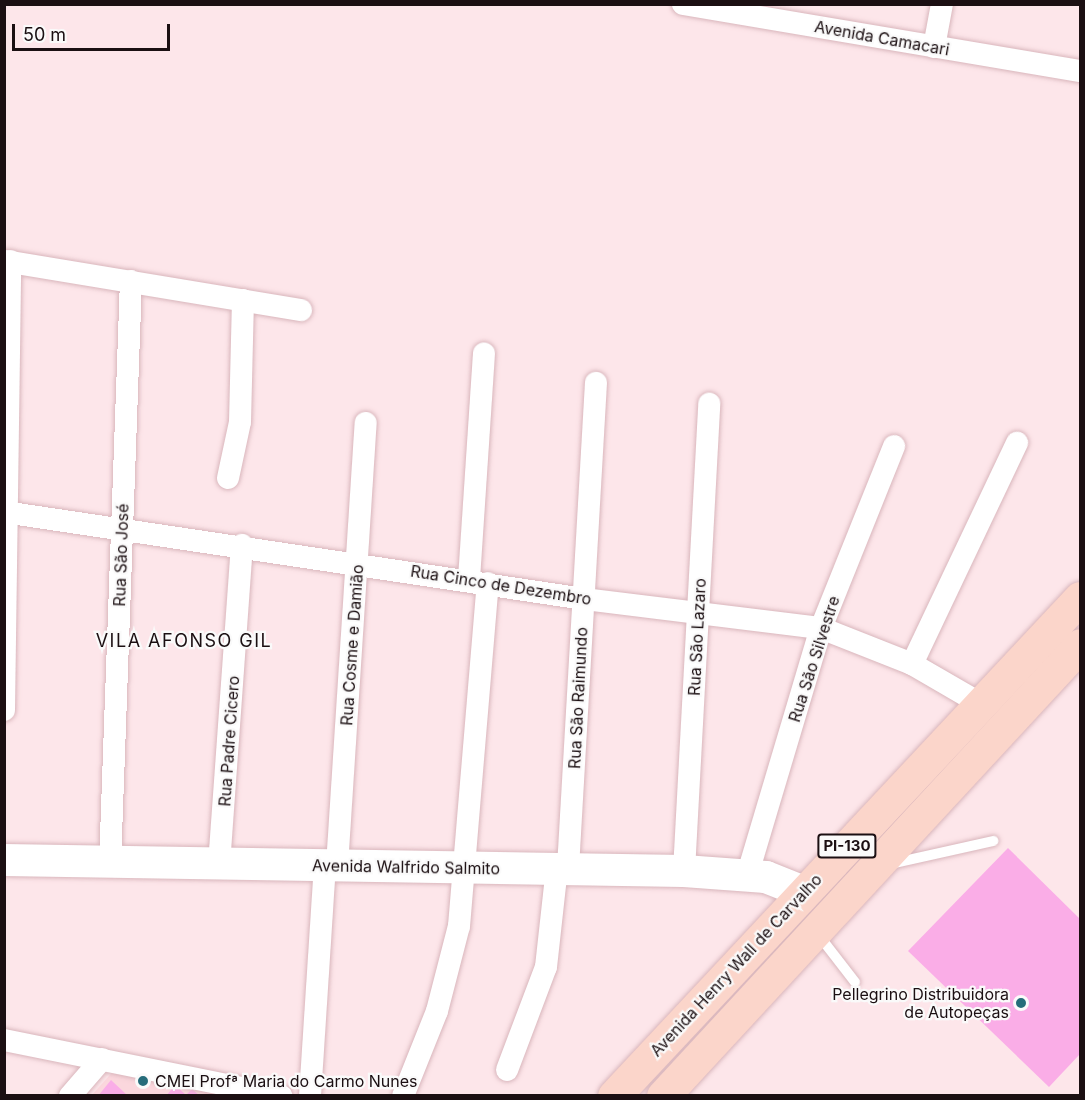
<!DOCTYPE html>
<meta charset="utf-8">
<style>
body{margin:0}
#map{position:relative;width:1085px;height:1100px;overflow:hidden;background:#fde6ea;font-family:Inter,sans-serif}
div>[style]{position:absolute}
.built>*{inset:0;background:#fbd7dd}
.building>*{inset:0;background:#faade7}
.roads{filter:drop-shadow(0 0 2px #d9b6bc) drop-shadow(0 0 2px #d9b6bc)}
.lane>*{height:10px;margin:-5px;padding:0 5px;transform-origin:5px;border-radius:5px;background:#fff}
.street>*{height:22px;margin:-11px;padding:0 11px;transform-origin:11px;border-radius:11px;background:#fff}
.secondary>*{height:32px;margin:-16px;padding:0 16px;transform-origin:16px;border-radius:16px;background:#fff}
.primary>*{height:33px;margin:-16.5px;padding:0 16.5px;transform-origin:16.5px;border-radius:16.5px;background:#fbd5ca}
.dots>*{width:16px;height:16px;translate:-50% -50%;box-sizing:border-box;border:3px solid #fafafa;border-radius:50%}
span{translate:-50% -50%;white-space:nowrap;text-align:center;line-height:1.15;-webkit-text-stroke:4.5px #fafafa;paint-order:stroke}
.shield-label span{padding:2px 4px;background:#fafafa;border:2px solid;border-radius:4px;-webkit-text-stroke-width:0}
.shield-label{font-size:15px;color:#1b0f12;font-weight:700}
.street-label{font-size:16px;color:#1b0f12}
.poi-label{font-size:16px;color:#1b0f12}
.right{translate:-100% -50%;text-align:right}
.left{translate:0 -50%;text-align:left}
.neighbourhood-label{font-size:18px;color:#1b0f12;letter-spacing:1.5px}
.frame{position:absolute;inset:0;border:6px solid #1b0f12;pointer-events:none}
.scale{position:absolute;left:12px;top:24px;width:158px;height:27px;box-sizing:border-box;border:3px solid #1b0f12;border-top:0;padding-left:8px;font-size:18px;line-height:21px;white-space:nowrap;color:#1b0f12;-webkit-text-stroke:4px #fafafa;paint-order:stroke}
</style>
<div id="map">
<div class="built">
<div style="clip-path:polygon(118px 1066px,246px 1096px,91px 1096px)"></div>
</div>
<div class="building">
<div style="clip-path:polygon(1008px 848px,1080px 919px,1080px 1054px,1049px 1087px,908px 951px)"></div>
<div style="clip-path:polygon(111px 1080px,128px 1096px,98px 1096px)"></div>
<div style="clip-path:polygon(175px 1085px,186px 1095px,192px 1089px,200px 1096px,166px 1096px)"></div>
</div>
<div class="roads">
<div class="lane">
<div style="left:890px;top:864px;width:106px;rotate:-12.6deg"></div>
<div style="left:817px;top:933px;width:62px;rotate:52.2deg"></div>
</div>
<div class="street">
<div style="left:683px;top:4px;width:403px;rotate:9.6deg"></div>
<div style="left:934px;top:47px;width:44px;rotate:-79.5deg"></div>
<div style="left:4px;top:261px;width:301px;rotate:9.4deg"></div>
<div style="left:228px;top:478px;width:57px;rotate:-77.9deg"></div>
<div style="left:240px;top:422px;width:122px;rotate:-88.6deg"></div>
<div style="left:4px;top:512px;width:586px;rotate:8.53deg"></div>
<div style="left:584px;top:599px;width:239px;rotate:7deg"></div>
<div style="left:821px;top:628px;width:98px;rotate:21.6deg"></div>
<div style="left:912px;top:664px;width:80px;rotate:30.1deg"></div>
<div style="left:469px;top:579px;width:226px;rotate:-86.2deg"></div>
<div style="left:912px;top:664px;width:245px;rotate:-64.6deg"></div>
<div style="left:4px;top:710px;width:449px;rotate:-89.2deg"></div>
<div style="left:110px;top:864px;width:583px;rotate:-87.94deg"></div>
<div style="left:219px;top:865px;width:321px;rotate:-85.9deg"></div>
<div style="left:337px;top:866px;width:444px;rotate:-86.3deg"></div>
<div style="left:568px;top:868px;width:486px;rotate:-86.7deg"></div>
<div style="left:684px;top:871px;width:468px;rotate:-86.9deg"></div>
<div style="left:747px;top:876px;width:259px;rotate:-73.4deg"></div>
<div style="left:821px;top:628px;width:196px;rotate:-68.1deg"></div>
<div style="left:4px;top:1040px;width:283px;rotate:11.4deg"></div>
<div style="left:507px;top:1070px;width:110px;rotate:-69.3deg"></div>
<div style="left:546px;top:967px;width:100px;rotate:-83.7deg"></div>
<div style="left:70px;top:1096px;width:49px;rotate:-49.1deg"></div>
<div style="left:310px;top:1096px;width:230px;rotate:-86.3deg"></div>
<div style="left:403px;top:1096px;width:92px;rotate:-68.2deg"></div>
<div style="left:437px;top:1011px;width:88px;rotate:-75.5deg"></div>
<div style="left:459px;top:926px;width:344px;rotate:-85.2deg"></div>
</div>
<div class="secondary">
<div style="left:4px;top:860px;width:680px;rotate:0.93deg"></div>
<div style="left:684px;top:871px;width:82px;rotate:4.2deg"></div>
<div style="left:766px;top:877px;width:41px;rotate:21.5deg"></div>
</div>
<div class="primary">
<div style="left:614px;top:1096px;width:682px;rotate:-46.9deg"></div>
<div style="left:663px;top:1096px;width:614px;rotate:-47.24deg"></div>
</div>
</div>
<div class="dots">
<div style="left:1021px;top:1003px;background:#266c7a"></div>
<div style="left:143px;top:1081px;background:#266c7a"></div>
</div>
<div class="shield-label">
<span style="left:847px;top:846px">PI-130</span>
</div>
<div class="street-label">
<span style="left:882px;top:38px;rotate:10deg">Avenida Camacari</span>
<span style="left:121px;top:555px;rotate:-88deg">Rua São José</span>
<span style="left:501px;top:585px;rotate:9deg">Rua Cinco de Dezembro</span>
<span style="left:697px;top:637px;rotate:-87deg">Rua São Lazaro</span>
<span style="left:352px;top:645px;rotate:-86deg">Rua Cosme e Damião</span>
<span style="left:814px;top:659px;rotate:-72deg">Rua São Silvestre</span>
<span style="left:578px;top:698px;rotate:-87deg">Rua São Raimundo</span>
<span style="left:229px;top:741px;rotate:-86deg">Rua Padre Cicero</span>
<span style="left:406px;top:867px;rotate:1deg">Avenida Walfrido Salmito</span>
<span style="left:736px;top:965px;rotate:-47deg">Avenida Henry Wall de Carvalho</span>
</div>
<div class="poi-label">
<span class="right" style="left:1009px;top:1003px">Pellegrino Distribuidora<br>de Autopeças</span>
<span class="left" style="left:155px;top:1081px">CMEI Profª Maria do Carmo Nunes</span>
</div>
<div class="neighbourhood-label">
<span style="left:184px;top:641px">VILA AFONSO GIL</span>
</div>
<div class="frame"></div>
<div class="scale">50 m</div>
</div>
